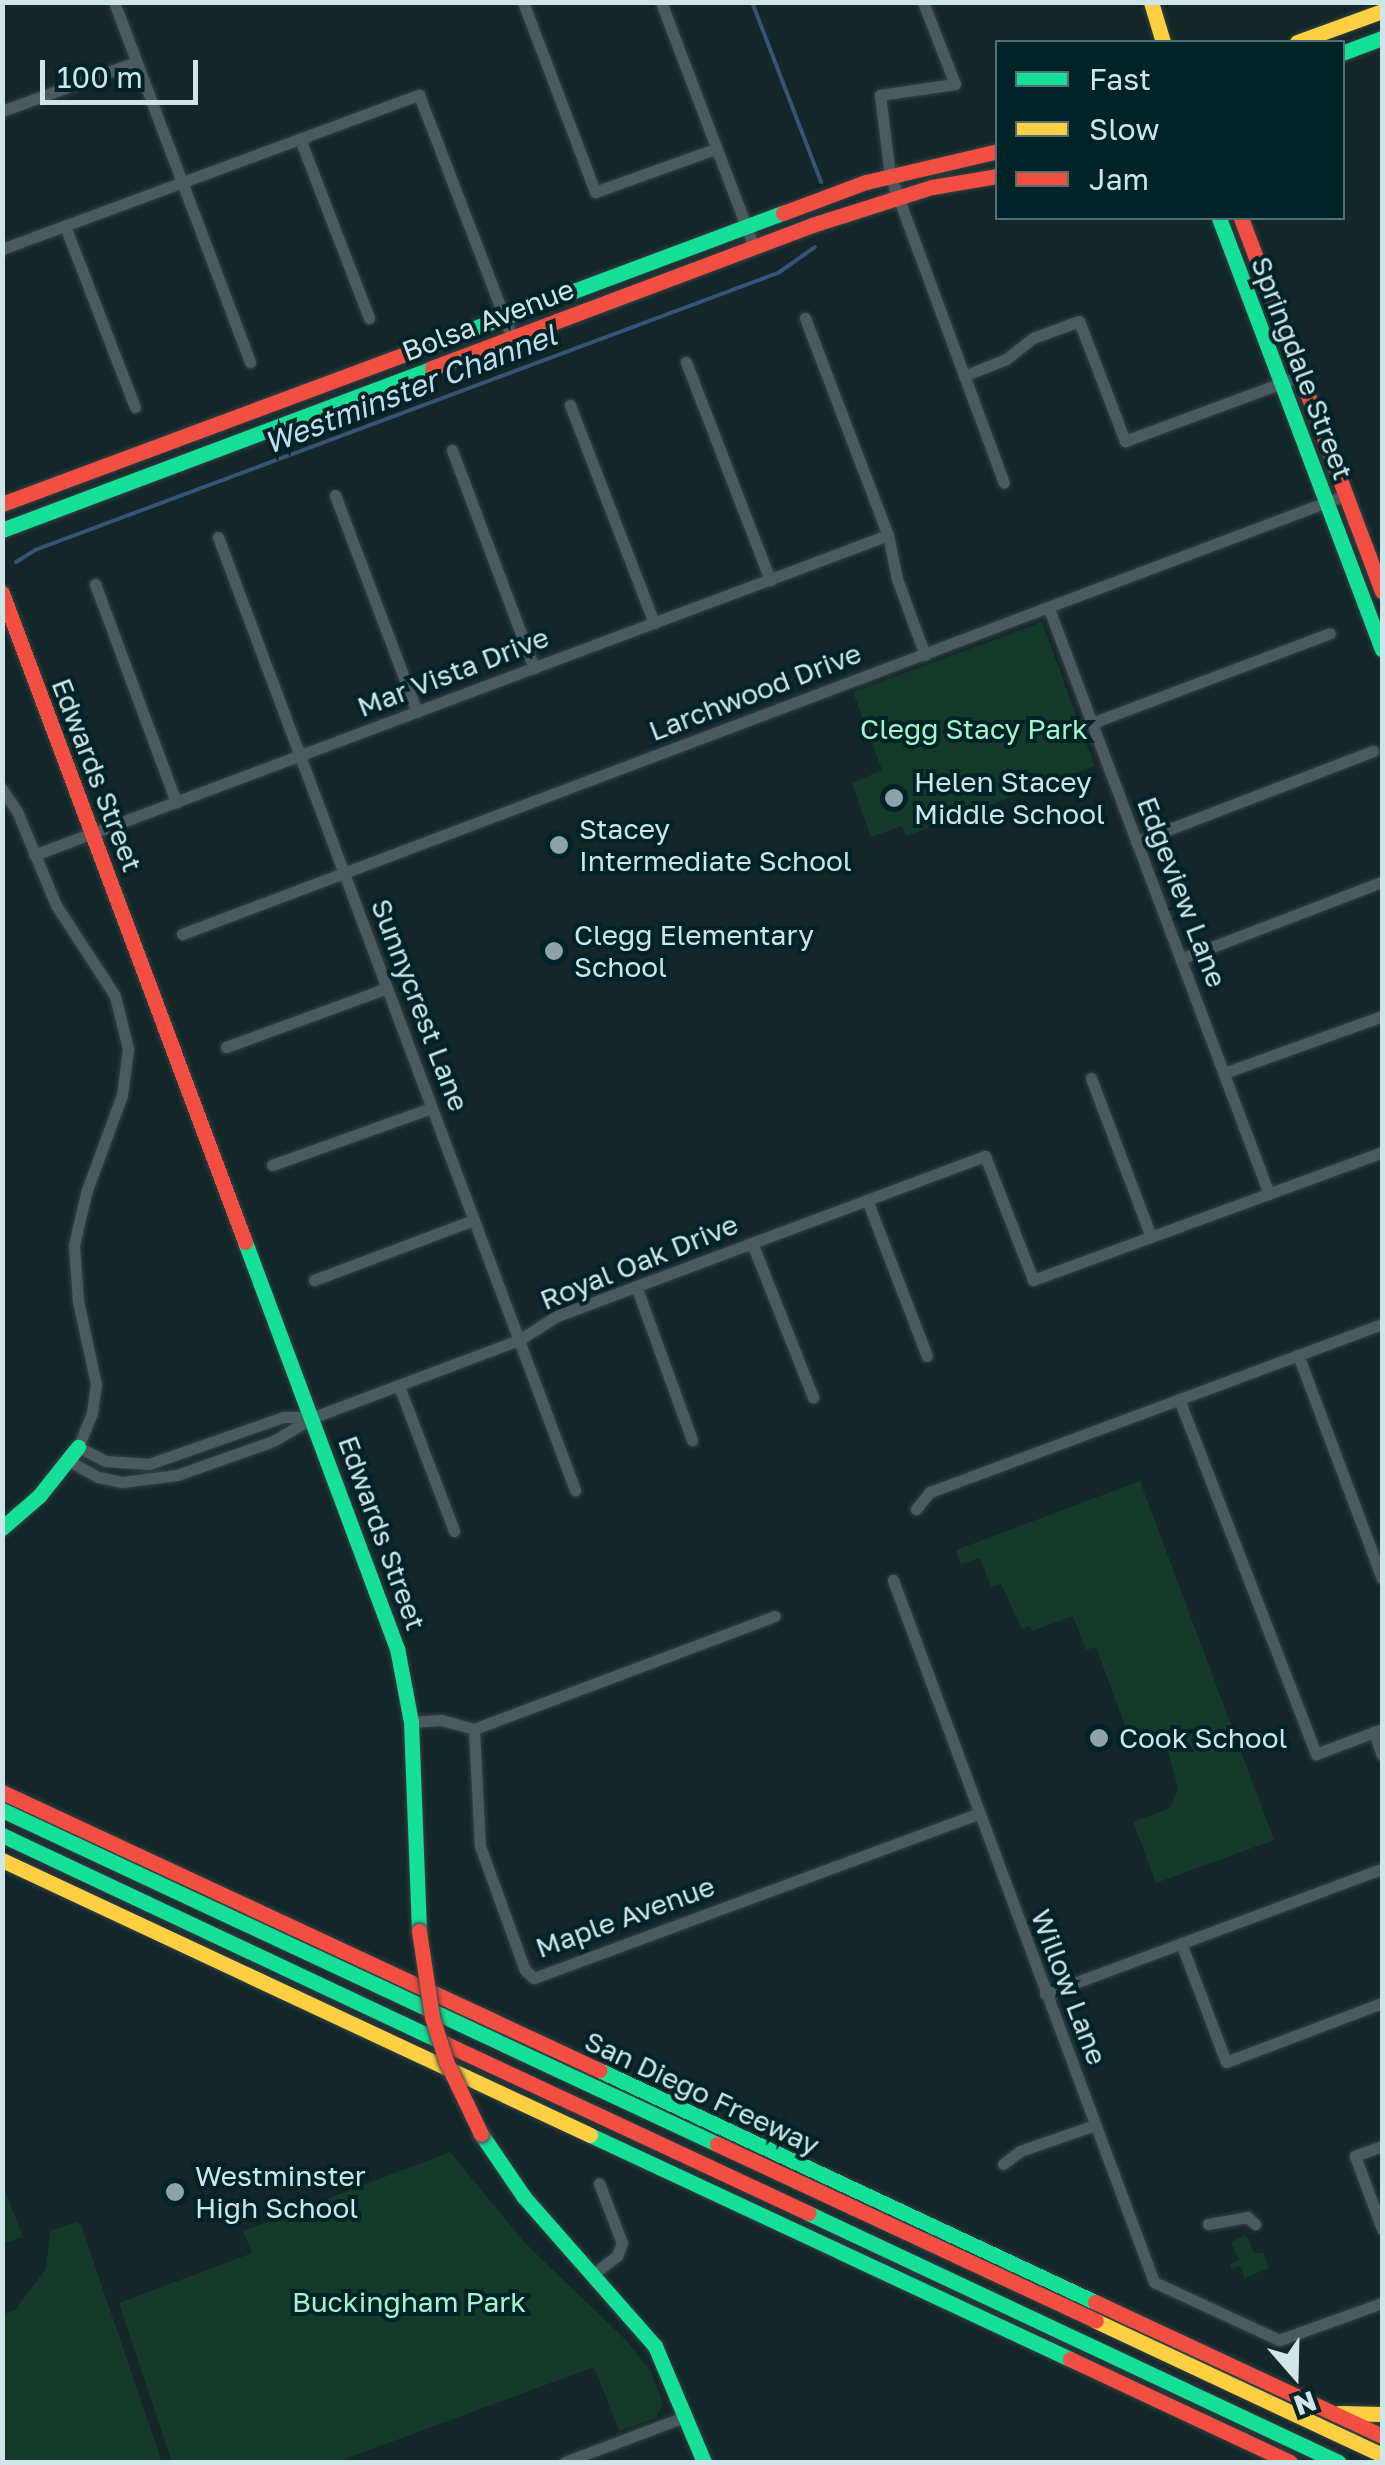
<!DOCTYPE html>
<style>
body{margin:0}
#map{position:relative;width:1385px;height:2465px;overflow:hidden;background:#132628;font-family:"Golos Text",sans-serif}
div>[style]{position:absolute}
.green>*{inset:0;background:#143a2a}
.stream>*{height:4px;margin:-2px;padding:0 2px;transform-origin:2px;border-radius:2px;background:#365475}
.roads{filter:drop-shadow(0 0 2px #334243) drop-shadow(0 0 2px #334243)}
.street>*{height:11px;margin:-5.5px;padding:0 5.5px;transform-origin:5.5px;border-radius:5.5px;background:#4b5b5d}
.fast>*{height:15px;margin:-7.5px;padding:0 7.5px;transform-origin:7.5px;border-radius:7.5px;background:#16e098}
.slow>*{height:15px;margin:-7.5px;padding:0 7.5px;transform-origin:7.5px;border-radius:7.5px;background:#ffcf43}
.jam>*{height:15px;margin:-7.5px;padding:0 7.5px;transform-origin:7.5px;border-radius:7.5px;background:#f24e42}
.bridges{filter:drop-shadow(0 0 2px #334243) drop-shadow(0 0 2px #334243)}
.jam-bridge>*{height:15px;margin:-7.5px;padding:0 7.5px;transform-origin:7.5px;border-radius:7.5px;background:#f24e42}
.dots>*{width:28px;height:28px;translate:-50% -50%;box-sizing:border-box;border:5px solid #002327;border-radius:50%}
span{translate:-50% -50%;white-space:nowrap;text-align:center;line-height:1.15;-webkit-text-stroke:8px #002327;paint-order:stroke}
.street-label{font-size:28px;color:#cfe6e9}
.park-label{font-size:28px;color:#a3f5ca}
.poi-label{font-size:28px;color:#cfe6e9}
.left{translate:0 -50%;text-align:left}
.water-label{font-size:30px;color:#c5daf2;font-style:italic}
.frame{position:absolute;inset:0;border:5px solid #cfe6e9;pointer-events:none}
.legend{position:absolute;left:995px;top:40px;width:350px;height:180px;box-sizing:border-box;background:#002327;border:2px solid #537175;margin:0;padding:12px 18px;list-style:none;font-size:30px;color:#cfe6e9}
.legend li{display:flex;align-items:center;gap:20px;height:50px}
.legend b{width:50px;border:2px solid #537175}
.north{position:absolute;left:1245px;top:2325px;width:100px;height:100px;-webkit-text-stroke:8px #002327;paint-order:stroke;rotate:160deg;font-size:28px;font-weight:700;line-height:40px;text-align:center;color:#cfe6e9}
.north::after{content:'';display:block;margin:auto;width:35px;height:45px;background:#cfe6e9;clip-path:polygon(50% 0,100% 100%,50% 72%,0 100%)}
.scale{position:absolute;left:40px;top:60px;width:158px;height:45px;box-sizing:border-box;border:5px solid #cfe6e9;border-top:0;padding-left:12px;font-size:30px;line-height:35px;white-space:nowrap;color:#cfe6e9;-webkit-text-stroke:8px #002327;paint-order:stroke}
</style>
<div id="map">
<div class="green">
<div style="clip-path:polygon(1042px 622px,1095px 766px,906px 836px,902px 826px,871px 837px,852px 783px,882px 770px,853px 692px)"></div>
<div style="clip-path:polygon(1140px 1481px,1274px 1840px,1156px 1883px,1133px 1822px,1170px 1808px,1178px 1788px,1167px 1748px,1161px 1740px,1134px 1750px,1096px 1647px,1086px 1650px,1073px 1616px,1032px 1631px,1030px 1626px,1022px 1629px,1001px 1584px,991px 1587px,980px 1558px,961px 1564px,956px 1550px)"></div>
<div style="clip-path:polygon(450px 2152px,525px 2243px,628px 2342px,651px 2372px,663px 2403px,656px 2418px,619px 2431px,594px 2367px,337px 2462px,172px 2462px,119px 2303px,252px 2253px,243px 2231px)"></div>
<div style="clip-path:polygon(2px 2183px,23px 2237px,3px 2244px,2px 2244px)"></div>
<div style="clip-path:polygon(76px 2222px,81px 2225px,162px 2462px,3px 2462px,3px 2314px,15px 2310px,46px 2269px,50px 2231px)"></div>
<div style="clip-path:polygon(1246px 2235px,1254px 2253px,1263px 2253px,1269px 2268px,1245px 2278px,1240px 2266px,1231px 2269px,1230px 2264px,1239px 2260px,1231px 2242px)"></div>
</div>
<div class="stream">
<div style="left:752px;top:2px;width:193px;rotate:69deg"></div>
<div style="left:16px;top:562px;width:22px;rotate:-32deg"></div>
<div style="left:35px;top:550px;width:793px;rotate:-20.45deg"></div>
<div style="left:778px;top:273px;width:45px;rotate:-35.1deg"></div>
</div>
<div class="roads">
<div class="street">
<div style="left:114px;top:2px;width:385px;rotate:69.3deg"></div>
<div style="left:523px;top:2px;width:203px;rotate:69.2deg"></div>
<div style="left:595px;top:192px;width:127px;rotate:-19.7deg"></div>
<div style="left:661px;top:2px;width:262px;rotate:69.2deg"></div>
<div style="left:923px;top:2px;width:88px;rotate:68.7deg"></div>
<div style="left:955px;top:84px;width:76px;rotate:171.7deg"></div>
<div style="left:880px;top:95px;width:81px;rotate:82.9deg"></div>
<div style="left:890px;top:175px;width:328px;rotate:69.7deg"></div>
<div style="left:2px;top:111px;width:143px;rotate:-20.1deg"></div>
<div style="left:300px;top:139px;width:192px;rotate:68.9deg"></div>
<div style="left:65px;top:226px;width:194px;rotate:68.9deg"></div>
<div style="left:2px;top:249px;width:445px;rotate:-20.3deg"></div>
<div style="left:419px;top:95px;width:259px;rotate:69deg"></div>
<div style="left:805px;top:318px;width:232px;rotate:69.1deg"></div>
<div style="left:888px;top:535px;width:45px;rotate:78.4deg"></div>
<div style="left:897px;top:579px;width:81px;rotate:69.8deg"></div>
<div style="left:686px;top:362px;width:234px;rotate:68.9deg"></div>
<div style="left:964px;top:376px;width:45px;rotate:-22deg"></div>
<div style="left:1006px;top:359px;width:34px;rotate:-38deg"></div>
<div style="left:1033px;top:338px;width:49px;rotate:-20.3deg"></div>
<div style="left:1079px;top:321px;width:129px;rotate:69deg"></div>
<div style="left:1125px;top:441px;width:188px;rotate:-20.3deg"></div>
<div style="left:570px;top:405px;width:234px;rotate:68.9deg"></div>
<div style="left:452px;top:450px;width:233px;rotate:69.4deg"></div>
<div style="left:335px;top:495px;width:232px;rotate:69.3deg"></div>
<div style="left:218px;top:537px;width:1018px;rotate:69.46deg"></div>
<div style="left:95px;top:584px;width:233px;rotate:69.6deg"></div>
<div style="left:1049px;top:609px;width:625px;rotate:69.39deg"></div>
<div style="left:1092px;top:723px;width:254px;rotate:-20.7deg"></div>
<div style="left:2px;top:789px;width:27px;rotate:56deg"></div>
<div style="left:17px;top:811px;width:102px;rotate:67.5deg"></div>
<div style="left:56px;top:905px;width:108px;rotate:57deg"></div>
<div style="left:115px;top:996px;width:55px;rotate:76.2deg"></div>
<div style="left:128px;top:1049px;width:46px;rotate:97.4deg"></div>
<div style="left:122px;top:1095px;width:104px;rotate:110.2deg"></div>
<div style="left:86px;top:1193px;width:53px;rotate:103deg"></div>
<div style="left:74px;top:1245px;width:56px;rotate:85.9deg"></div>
<div style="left:78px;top:1301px;width:85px;rotate:77.8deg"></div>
<div style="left:96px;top:1384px;width:29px;rotate:98deg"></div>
<div style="left:92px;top:1413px;width:37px;rotate:112deg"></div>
<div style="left:78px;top:1447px;width:30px;rotate:27deg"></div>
<div style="left:105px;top:1461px;width:44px;rotate:3.9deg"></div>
<div style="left:149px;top:1464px;width:142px;rotate:-19.3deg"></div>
<div style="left:283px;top:1417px;width:31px"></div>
<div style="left:1136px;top:842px;width:254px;rotate:-21deg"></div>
<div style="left:34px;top:855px;width:912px;rotate:-20.54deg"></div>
<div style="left:182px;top:934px;width:1243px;rotate:-20.68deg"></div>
<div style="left:1181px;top:959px;width:215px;rotate:-21deg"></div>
<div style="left:226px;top:1047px;width:171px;rotate:-20.1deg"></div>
<div style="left:1224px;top:1073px;width:168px;rotate:-19.8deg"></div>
<div style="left:1091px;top:1078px;width:170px;rotate:69.3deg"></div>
<div style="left:272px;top:1165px;width:169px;rotate:-19.7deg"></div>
<div style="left:867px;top:1200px;width:167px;rotate:69deg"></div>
<div style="left:752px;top:1243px;width:166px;rotate:68.4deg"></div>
<div style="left:314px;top:1280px;width:171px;rotate:-20.6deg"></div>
<div style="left:636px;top:1286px;width:164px;rotate:70deg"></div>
<div style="left:1298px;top:1355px;width:238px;rotate:69.4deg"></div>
<div style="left:399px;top:1386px;width:155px;rotate:69.2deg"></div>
<div style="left:1179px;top:1399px;width:381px;rotate:68.9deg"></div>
<div style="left:1316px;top:1754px;width:71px;rotate:-20.7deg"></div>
<div style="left:69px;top:1461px;width:33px;rotate:29deg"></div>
<div style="left:98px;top:1477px;width:25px;rotate:12deg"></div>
<div style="left:122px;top:1482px;width:55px;rotate:-7.3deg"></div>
<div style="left:177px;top:1475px;width:102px;rotate:-19.5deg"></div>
<div style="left:273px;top:1441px;width:48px;rotate:-30.3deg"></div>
<div style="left:314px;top:1417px;width:219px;rotate:-20.6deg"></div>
<div style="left:519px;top:1340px;width:45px;rotate:-32.3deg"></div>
<div style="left:557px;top:1316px;width:457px;rotate:-20.5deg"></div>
<div style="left:985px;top:1156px;width:133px;rotate:68.8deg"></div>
<div style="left:1033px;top:1280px;width:372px;rotate:-20.1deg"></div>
<div style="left:916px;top:1509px;width:22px;rotate:-51deg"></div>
<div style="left:930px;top:1492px;width:482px;rotate:-20.4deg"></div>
<div style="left:893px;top:1580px;width:749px;rotate:69.61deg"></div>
<div style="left:1154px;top:2282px;width:138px;rotate:24.9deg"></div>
<div style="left:1279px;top:2340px;width:109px;rotate:-19.8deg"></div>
<div style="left:411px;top:1722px;width:30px;rotate:-4deg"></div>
<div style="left:441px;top:1720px;width:34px;rotate:15deg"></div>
<div style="left:474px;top:1729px;width:321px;rotate:-20.6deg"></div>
<div style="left:474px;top:1729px;width:117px;rotate:87.1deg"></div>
<div style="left:480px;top:1846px;width:132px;rotate:70.1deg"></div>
<div style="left:525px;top:1970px;width:12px;rotate:42deg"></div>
<div style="left:534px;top:1978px;width:473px;rotate:-20.3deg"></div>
<div style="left:1374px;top:1732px;width:24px;rotate:71deg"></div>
<div style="left:1181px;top:1943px;width:127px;rotate:69.3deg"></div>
<div style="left:1226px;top:2062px;width:167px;rotate:-20.7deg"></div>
<div style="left:1045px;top:1994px;width:359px;rotate:-20.4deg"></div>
<div style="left:1382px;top:2146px;width:29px;rotate:160deg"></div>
<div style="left:1355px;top:2156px;width:78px;rotate:69.7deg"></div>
<div style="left:1003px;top:2164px;width:21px;rotate:-37deg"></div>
<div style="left:1020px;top:2151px;width:79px;rotate:-19.1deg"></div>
<div style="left:1208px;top:2224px;width:40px;rotate:-10deg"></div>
<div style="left:1247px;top:2217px;width:11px;rotate:41deg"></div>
<div style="left:593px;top:2274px;width:30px;rotate:-37deg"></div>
<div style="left:617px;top:2256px;width:14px;rotate:-69deg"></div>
<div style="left:622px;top:2243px;width:64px;rotate:-111deg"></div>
<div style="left:565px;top:2462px;width:130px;rotate:-20.7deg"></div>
</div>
<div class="fast">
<div style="left:1342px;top:53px;width:43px;rotate:-20.6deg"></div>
<div style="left:1219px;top:218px;width:461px;rotate:69.3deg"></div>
<div style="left:416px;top:350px;width:392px;rotate:-20.5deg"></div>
<div style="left:2px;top:530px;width:460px;rotate:-20.6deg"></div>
<div style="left:245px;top:1242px;width:434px;rotate:69.5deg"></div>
<div style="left:397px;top:1648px;width:75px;rotate:79.3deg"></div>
<div style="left:411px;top:1722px;width:209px;rotate:87.8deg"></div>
<div style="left:2px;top:1528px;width:49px;rotate:-40.9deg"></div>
<div style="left:39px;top:1496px;width:63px;rotate:-51.5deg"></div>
<div style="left:2px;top:1810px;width:789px;rotate:25.04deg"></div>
<div style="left:2px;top:1835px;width:491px;rotate:25.2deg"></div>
<div style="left:599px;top:2070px;width:548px;rotate:25.07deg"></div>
<div style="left:481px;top:2134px;width:76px;rotate:55.7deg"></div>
<div style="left:524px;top:2197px;width:198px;rotate:48.7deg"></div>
<div style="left:655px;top:2346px;width:126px;rotate:67.1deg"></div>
<div style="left:590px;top:2135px;width:530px;rotate:25.02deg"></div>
<div style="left:808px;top:2213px;width:586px;rotate:25.16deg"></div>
</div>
<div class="slow">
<div style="left:1151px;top:2px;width:42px;rotate:73.3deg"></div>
<div style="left:1297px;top:42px;width:90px;rotate:-20deg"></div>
<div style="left:2px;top:1860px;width:649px;rotate:25.06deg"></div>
<div style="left:1096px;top:2321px;width:316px;rotate:25.1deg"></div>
<div style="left:1339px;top:2413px;width:43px;rotate:1.3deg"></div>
</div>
<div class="jam">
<div style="left:783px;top:213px;width:89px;rotate:-20.5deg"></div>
<div style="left:866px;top:182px;width:136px;rotate:-13.2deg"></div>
<div style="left:1241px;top:218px;width:399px;rotate:69.3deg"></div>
<div style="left:432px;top:368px;width:406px;rotate:-20.6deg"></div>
<div style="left:812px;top:225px;width:126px;rotate:-17.6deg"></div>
<div style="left:932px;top:187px;width:67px;rotate:-9.5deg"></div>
<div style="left:2px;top:504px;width:442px;rotate:-20.4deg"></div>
<div style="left:2px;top:593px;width:693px;rotate:69.47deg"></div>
<div style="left:2px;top:1792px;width:659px;rotate:24.97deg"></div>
<div style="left:446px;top:2044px;width:400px;rotate:25deg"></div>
<div style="left:717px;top:2144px;width:418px;rotate:25deg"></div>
<div style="left:1095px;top:2302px;width:317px;rotate:25deg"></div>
<div style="left:1070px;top:2359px;width:243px;rotate:25.1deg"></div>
</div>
</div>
<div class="bridges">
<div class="jam-bridge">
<div style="left:419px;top:1931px;width:87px;rotate:81.4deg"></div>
<div style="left:432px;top:2017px;width:46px;rotate:72.3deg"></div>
<div style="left:446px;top:2061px;width:81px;rotate:64.4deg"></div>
</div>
</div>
<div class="dots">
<div style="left:894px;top:798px;background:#8da3a5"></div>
<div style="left:559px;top:845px;background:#8da3a5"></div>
<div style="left:554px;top:951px;background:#8da3a5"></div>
<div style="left:1099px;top:1738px;background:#8da3a5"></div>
<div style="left:175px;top:2192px;background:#8da3a5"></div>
</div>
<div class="street-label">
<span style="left:488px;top:320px;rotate:-21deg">Bolsa Avenue</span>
<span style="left:1302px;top:368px;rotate:69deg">Springdale Street</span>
<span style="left:453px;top:672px;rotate:-21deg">Mar Vista Drive</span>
<span style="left:755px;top:692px;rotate:-21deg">Larchwood Drive</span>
<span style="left:97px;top:775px;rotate:69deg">Edwards Street</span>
<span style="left:1182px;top:892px;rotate:69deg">Edgeview Lane</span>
<span style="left:420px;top:1005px;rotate:69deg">Sunnycrest Lane</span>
<span style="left:639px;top:1262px;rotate:-22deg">Royal Oak Drive</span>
<span style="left:382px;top:1533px;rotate:70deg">Edwards Street</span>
<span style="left:625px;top:1917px;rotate:-20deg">Maple Avenue</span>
<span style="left:1069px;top:1987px;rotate:69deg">Willow Lane</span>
<span style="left:702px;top:2093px;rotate:25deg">San Diego Freeway</span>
</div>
<div class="park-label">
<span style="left:974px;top:729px">Clegg Stacy Park</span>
<span style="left:409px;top:2302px">Buckingham Park</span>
</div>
<div class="poi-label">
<span class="left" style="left:914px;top:798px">Helen Stacey<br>Middle School</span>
<span class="left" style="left:579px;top:845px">Stacey<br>Intermediate School</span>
<span class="left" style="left:574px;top:951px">Clegg Elementary<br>School</span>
<span class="left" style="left:1119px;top:1738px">Cook School</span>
<span class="left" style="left:195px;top:2192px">Westminster<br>High School</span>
</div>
<div class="water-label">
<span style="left:410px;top:389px;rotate:-21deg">Westminster Channel</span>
</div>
<div class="frame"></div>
<ul class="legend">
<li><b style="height:12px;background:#16e098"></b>Fast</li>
<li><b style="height:12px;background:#ffcf43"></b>Slow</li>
<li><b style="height:12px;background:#f24e42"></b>Jam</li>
</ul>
<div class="north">N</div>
<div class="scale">100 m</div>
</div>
